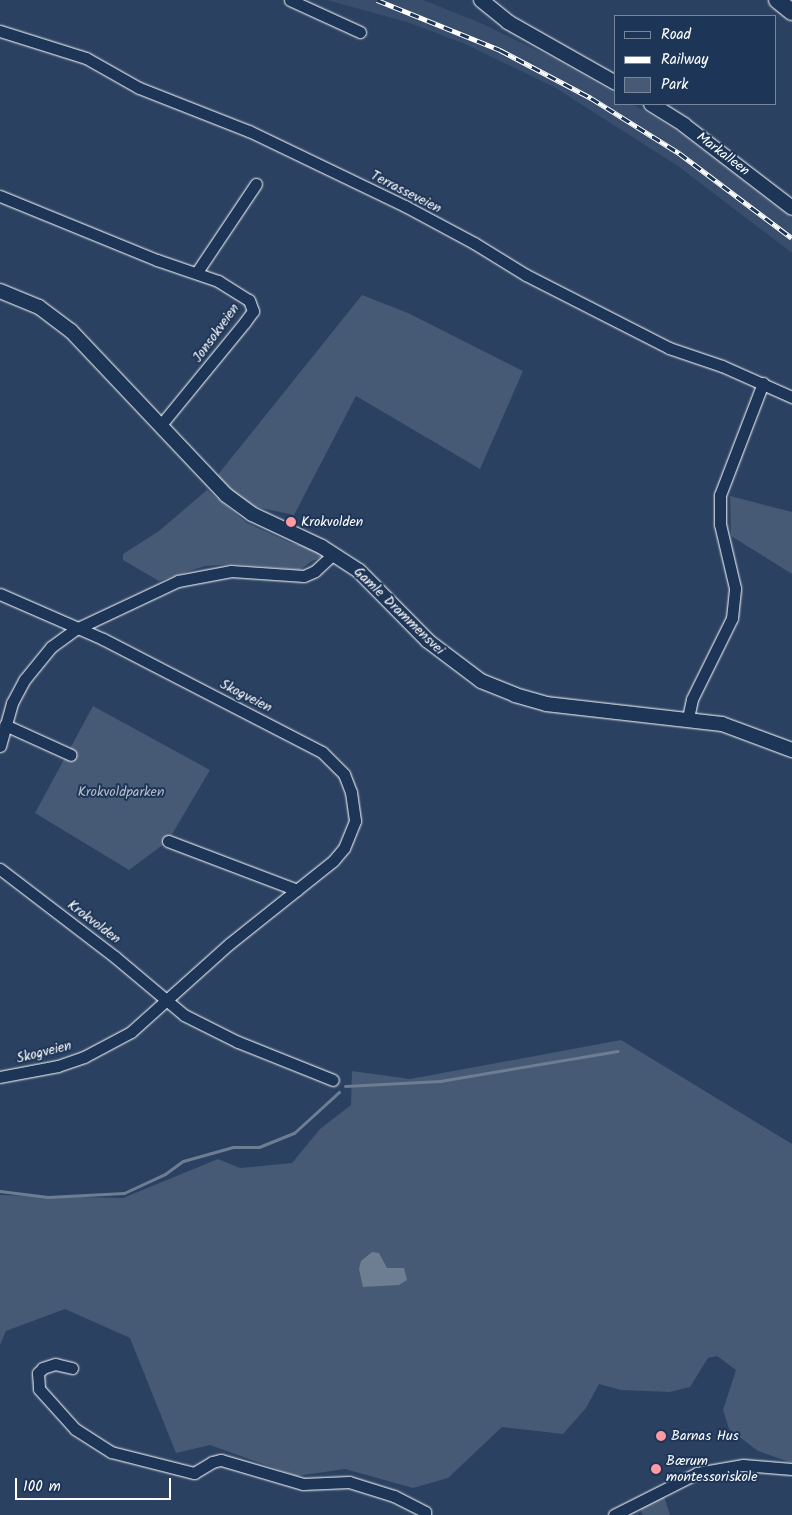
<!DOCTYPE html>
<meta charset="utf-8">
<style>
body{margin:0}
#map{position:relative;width:792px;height:1515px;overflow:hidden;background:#2a4161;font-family:Kalam,sans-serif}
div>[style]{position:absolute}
.built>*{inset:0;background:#394e6c}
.green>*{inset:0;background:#465975}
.water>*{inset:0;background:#6d7d92}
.stream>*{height:3px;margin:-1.5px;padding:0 1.5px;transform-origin:1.5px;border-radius:1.5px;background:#6d7d92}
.roads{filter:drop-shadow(0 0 1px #fff) drop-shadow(0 0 1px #fff)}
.minor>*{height:11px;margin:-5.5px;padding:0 5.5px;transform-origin:5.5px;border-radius:5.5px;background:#1d3557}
.major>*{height:14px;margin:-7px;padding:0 7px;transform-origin:7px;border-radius:7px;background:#1d3557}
.highway>*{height:16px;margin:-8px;padding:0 8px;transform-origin:8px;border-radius:8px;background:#1d3557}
.rail>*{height:5px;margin-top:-2.5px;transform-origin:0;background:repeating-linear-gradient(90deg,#1d3557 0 9px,#fff 0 18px);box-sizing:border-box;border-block:1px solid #fff}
.dots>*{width:14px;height:14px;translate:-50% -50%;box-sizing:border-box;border:2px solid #1d3557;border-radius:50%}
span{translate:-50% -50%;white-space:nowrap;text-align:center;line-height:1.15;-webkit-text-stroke:4px #1d3557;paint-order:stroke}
.street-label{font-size:14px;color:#fff}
.poi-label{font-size:14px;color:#fff}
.left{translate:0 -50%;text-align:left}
.park-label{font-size:14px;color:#b5bdc8}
.legend{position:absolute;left:614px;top:15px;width:162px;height:90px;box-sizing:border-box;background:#1d3557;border:1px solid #77869a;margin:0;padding:6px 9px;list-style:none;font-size:15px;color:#fff}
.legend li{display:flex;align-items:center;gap:10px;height:25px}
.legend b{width:25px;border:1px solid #77869a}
.scale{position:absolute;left:15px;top:1478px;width:156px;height:22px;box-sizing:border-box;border:2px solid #fff;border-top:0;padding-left:6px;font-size:15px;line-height:18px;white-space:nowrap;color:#fff;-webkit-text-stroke:4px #1d3557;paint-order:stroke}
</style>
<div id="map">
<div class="built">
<div style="clip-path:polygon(327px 0,423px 0,483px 24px,555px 59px,616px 94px,616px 104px,633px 104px,682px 134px,792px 218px,792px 253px,678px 166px,554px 87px,465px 44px,410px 23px)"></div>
</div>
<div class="green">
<div style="clip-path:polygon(362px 295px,408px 313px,523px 371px,480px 469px,356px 396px,294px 515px,256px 507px,212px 482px)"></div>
<div style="clip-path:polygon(207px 490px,247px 523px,291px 543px,334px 553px,312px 561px,300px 570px,235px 564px,205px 566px,159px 581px,123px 560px,123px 554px,159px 531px)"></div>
<div style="clip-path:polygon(730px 496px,792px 512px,792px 574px,731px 536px)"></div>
<div style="clip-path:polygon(93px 706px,210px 770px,168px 841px,129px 870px,35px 813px)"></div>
<div style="clip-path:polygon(621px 1040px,792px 1144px,792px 1463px,758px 1451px,729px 1429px,723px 1410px,736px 1370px,717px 1356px,708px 1358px,690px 1387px,670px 1392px,621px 1390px,599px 1384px,586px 1408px,563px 1434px,502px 1427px,448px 1478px,413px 1488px,345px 1469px,297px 1476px,210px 1445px,176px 1453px,130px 1338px,65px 1309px,6px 1331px,0 1345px,0 1195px,123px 1198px,218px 1159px,240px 1168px,292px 1163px,320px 1129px,351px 1105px,352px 1071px,410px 1079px)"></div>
<div style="clip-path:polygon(664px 1496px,670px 1515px,643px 1515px,640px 1509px)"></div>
</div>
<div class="water">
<div style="clip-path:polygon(372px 1252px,379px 1253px,387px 1268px,404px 1268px,407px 1280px,399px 1285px,363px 1287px,359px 1269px,361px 1261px)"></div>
</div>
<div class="stream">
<div style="left:345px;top:1086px;width:95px;rotate:-3deg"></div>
<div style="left:440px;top:1081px;width:180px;rotate:-9.6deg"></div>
<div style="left:0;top:1191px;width:48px;rotate:7.1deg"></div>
<div style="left:48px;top:1197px;width:76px;rotate:-3deg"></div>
<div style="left:124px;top:1193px;width:45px;rotate:-24.9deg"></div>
<div style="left:165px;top:1174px;width:22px;rotate:-36deg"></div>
<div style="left:183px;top:1161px;width:52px;rotate:-15.6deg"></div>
<div style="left:233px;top:1147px;width:26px"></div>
<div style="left:259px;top:1147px;width:38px;rotate:-22deg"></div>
<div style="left:294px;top:1133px;width:61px;rotate:-42.3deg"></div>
</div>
<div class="roads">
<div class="minor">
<div style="left:290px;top:0;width:77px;rotate:24.6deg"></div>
<div style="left:0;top:31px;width:90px;rotate:17.4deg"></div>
<div style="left:86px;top:58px;width:61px;rotate:29.5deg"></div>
<div style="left:139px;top:88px;width:118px;rotate:21.4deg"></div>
<div style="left:249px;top:131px;width:173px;rotate:25.7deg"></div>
<div style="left:405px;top:206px;width:78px;rotate:28.2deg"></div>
<div style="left:474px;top:243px;width:61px;rotate:31.6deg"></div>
<div style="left:526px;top:275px;width:161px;rotate:27deg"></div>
<div style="left:669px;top:348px;width:56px;rotate:18.8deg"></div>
<div style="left:722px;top:366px;width:77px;rotate:23.9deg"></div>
<div style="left:0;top:196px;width:170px;rotate:22.2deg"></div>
<div style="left:157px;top:260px;width:65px;rotate:19deg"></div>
<div style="left:218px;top:281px;width:36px;rotate:32deg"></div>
<div style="left:249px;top:300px;width:12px;rotate:70deg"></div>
<div style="left:253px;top:311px;width:14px;rotate:126deg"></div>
<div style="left:245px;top:322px;width:134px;rotate:129.3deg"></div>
<div style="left:197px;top:272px;width:106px;rotate:-56.2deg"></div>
<div style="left:0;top:594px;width:112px;rotate:23.6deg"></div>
<div style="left:103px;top:639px;width:246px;rotate:27.3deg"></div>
<div style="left:322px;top:752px;width:31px;rotate:45deg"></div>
<div style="left:344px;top:774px;width:19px;rotate:69deg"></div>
<div style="left:351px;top:792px;width:29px;rotate:82deg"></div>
<div style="left:355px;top:821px;width:29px;rotate:112deg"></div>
<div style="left:344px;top:848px;width:17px;rotate:130deg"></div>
<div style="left:333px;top:861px;width:133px;rotate:141.4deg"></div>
<div style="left:229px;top:944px;width:132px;rotate:138.1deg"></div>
<div style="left:131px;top:1032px;width:53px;rotate:152deg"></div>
<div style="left:84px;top:1057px;width:28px;rotate:161deg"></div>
<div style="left:58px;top:1066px;width:59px;rotate:169.3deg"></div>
<div style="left:688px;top:718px;width:19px;rotate:-78deg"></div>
<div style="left:692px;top:699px;width:90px;rotate:-63.7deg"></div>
<div style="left:732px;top:618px;width:30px;rotate:-84deg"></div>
<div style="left:735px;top:588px;width:66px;rotate:-103.2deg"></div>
<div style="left:720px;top:524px;width:29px;rotate:-90deg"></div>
<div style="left:720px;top:495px;width:120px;rotate:-69deg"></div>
<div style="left:5px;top:725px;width:72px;rotate:24.4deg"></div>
<div style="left:0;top:746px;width:45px;rotate:-74.4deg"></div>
<div style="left:12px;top:703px;width:27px;rotate:-62deg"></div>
<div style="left:25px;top:679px;width:41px;rotate:-50.9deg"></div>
<div style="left:51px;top:647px;width:31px;rotate:-36deg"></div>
<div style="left:76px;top:629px;width:113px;rotate:-25.2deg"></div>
<div style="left:178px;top:581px;width:54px;rotate:-10.7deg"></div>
<div style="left:231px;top:571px;width:73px;rotate:3.9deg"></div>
<div style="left:304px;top:576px;width:12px;rotate:-24deg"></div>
<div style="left:315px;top:571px;width:26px;rotate:-43deg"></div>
<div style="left:168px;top:841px;width:138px;rotate:20.8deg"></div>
<div style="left:0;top:869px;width:145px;rotate:37.4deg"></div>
<div style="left:115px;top:957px;width:90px;rotate:40deg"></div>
<div style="left:184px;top:1015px;width:60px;rotate:26.6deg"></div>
<div style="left:238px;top:1042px;width:102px;rotate:21.8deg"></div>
<div style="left:72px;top:1368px;width:17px;rotate:-167deg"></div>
<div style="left:55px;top:1364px;width:13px;rotate:162deg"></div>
<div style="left:43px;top:1368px;width:7px;rotate:135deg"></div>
<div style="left:38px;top:1373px;width:16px;rotate:86deg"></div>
<div style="left:39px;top:1389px;width:54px;rotate:48deg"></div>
<div style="left:75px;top:1429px;width:43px;rotate:32.6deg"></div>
<div style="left:111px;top:1452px;width:86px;rotate:14.2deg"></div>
<div style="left:194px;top:1473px;width:21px;rotate:-31deg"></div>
<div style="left:212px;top:1462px;width:9px;rotate:-13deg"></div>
<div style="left:221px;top:1460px;width:85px;rotate:16.3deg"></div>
<div style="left:303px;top:1484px;width:46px;rotate:-2.5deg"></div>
<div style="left:349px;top:1482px;width:47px;rotate:17.3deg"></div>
<div style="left:394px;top:1496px;width:35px;rotate:27deg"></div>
<div style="left:425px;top:1512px;width:3px;rotate:90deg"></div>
<div style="left:614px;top:1515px;width:93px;rotate:-26.8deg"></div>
<div style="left:697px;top:1473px;width:47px;rotate:-9.9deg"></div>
<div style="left:743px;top:1465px;width:49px;rotate:4.7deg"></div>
</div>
<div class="major">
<div style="left:481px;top:0;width:35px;rotate:39deg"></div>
<div style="left:508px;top:22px;width:124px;rotate:29.5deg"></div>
<div style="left:651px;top:104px;width:39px;rotate:32deg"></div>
<div style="left:684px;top:125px;width:136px;rotate:37.5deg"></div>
<div style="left:0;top:291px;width:42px;rotate:22.3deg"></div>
<div style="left:39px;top:307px;width:40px;rotate:37deg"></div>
<div style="left:71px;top:331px;width:226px;rotate:46.6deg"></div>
<div style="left:226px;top:495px;width:32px;rotate:36deg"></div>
<div style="left:252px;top:514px;width:77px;rotate:25.2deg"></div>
<div style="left:322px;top:547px;width:44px;rotate:33deg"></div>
<div style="left:359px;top:571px;width:98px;rotate:45.4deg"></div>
<div style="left:428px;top:641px;width:66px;rotate:37deg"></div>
<div style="left:481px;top:681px;width:37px;rotate:22deg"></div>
<div style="left:515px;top:695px;width:32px;rotate:16deg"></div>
<div style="left:546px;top:704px;width:177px;rotate:6.5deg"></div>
<div style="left:722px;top:724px;width:75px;rotate:20.4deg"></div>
</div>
<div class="highway">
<div style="left:777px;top:0;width:19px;rotate:39deg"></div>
</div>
</div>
<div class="rail">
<div style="left:377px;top:0;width:133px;rotate:22.1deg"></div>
<div style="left:500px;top:50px;width:103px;rotate:27.8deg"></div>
<div style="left:591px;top:98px;width:104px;rotate:32deg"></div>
<div style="left:679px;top:153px;width:141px;rotate:37deg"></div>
</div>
<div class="dots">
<div style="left:291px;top:522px;background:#ff9aa2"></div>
<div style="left:661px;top:1436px;background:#ff9aa2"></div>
<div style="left:656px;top:1469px;background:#ff9aa2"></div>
</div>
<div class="street-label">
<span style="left:723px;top:154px;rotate:37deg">Markalleen</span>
<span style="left:406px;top:192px;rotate:27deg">Terrasseveien</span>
<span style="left:216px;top:333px;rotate:-54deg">Jonsokveien</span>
<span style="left:399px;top:611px;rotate:44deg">Gamle Drammensvei</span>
<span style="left:246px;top:696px;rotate:27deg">Skogveien</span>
<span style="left:94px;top:922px;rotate:37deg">Krokvolden</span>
<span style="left:44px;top:1052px;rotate:-14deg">Skogveien</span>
</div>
<div class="poi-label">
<span class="left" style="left:301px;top:522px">Krokvolden</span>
<span class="left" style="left:671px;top:1436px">Barnas Hus</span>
<span class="left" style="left:666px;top:1469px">Bærum<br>montessoriskole</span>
</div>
<div class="park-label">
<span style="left:121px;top:792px">Krokvoldparken</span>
</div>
<ul class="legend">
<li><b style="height:6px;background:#1d3557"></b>Road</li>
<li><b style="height:6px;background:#fff"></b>Railway</li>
<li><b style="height:14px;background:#465975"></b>Park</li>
</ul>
<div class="scale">100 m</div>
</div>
